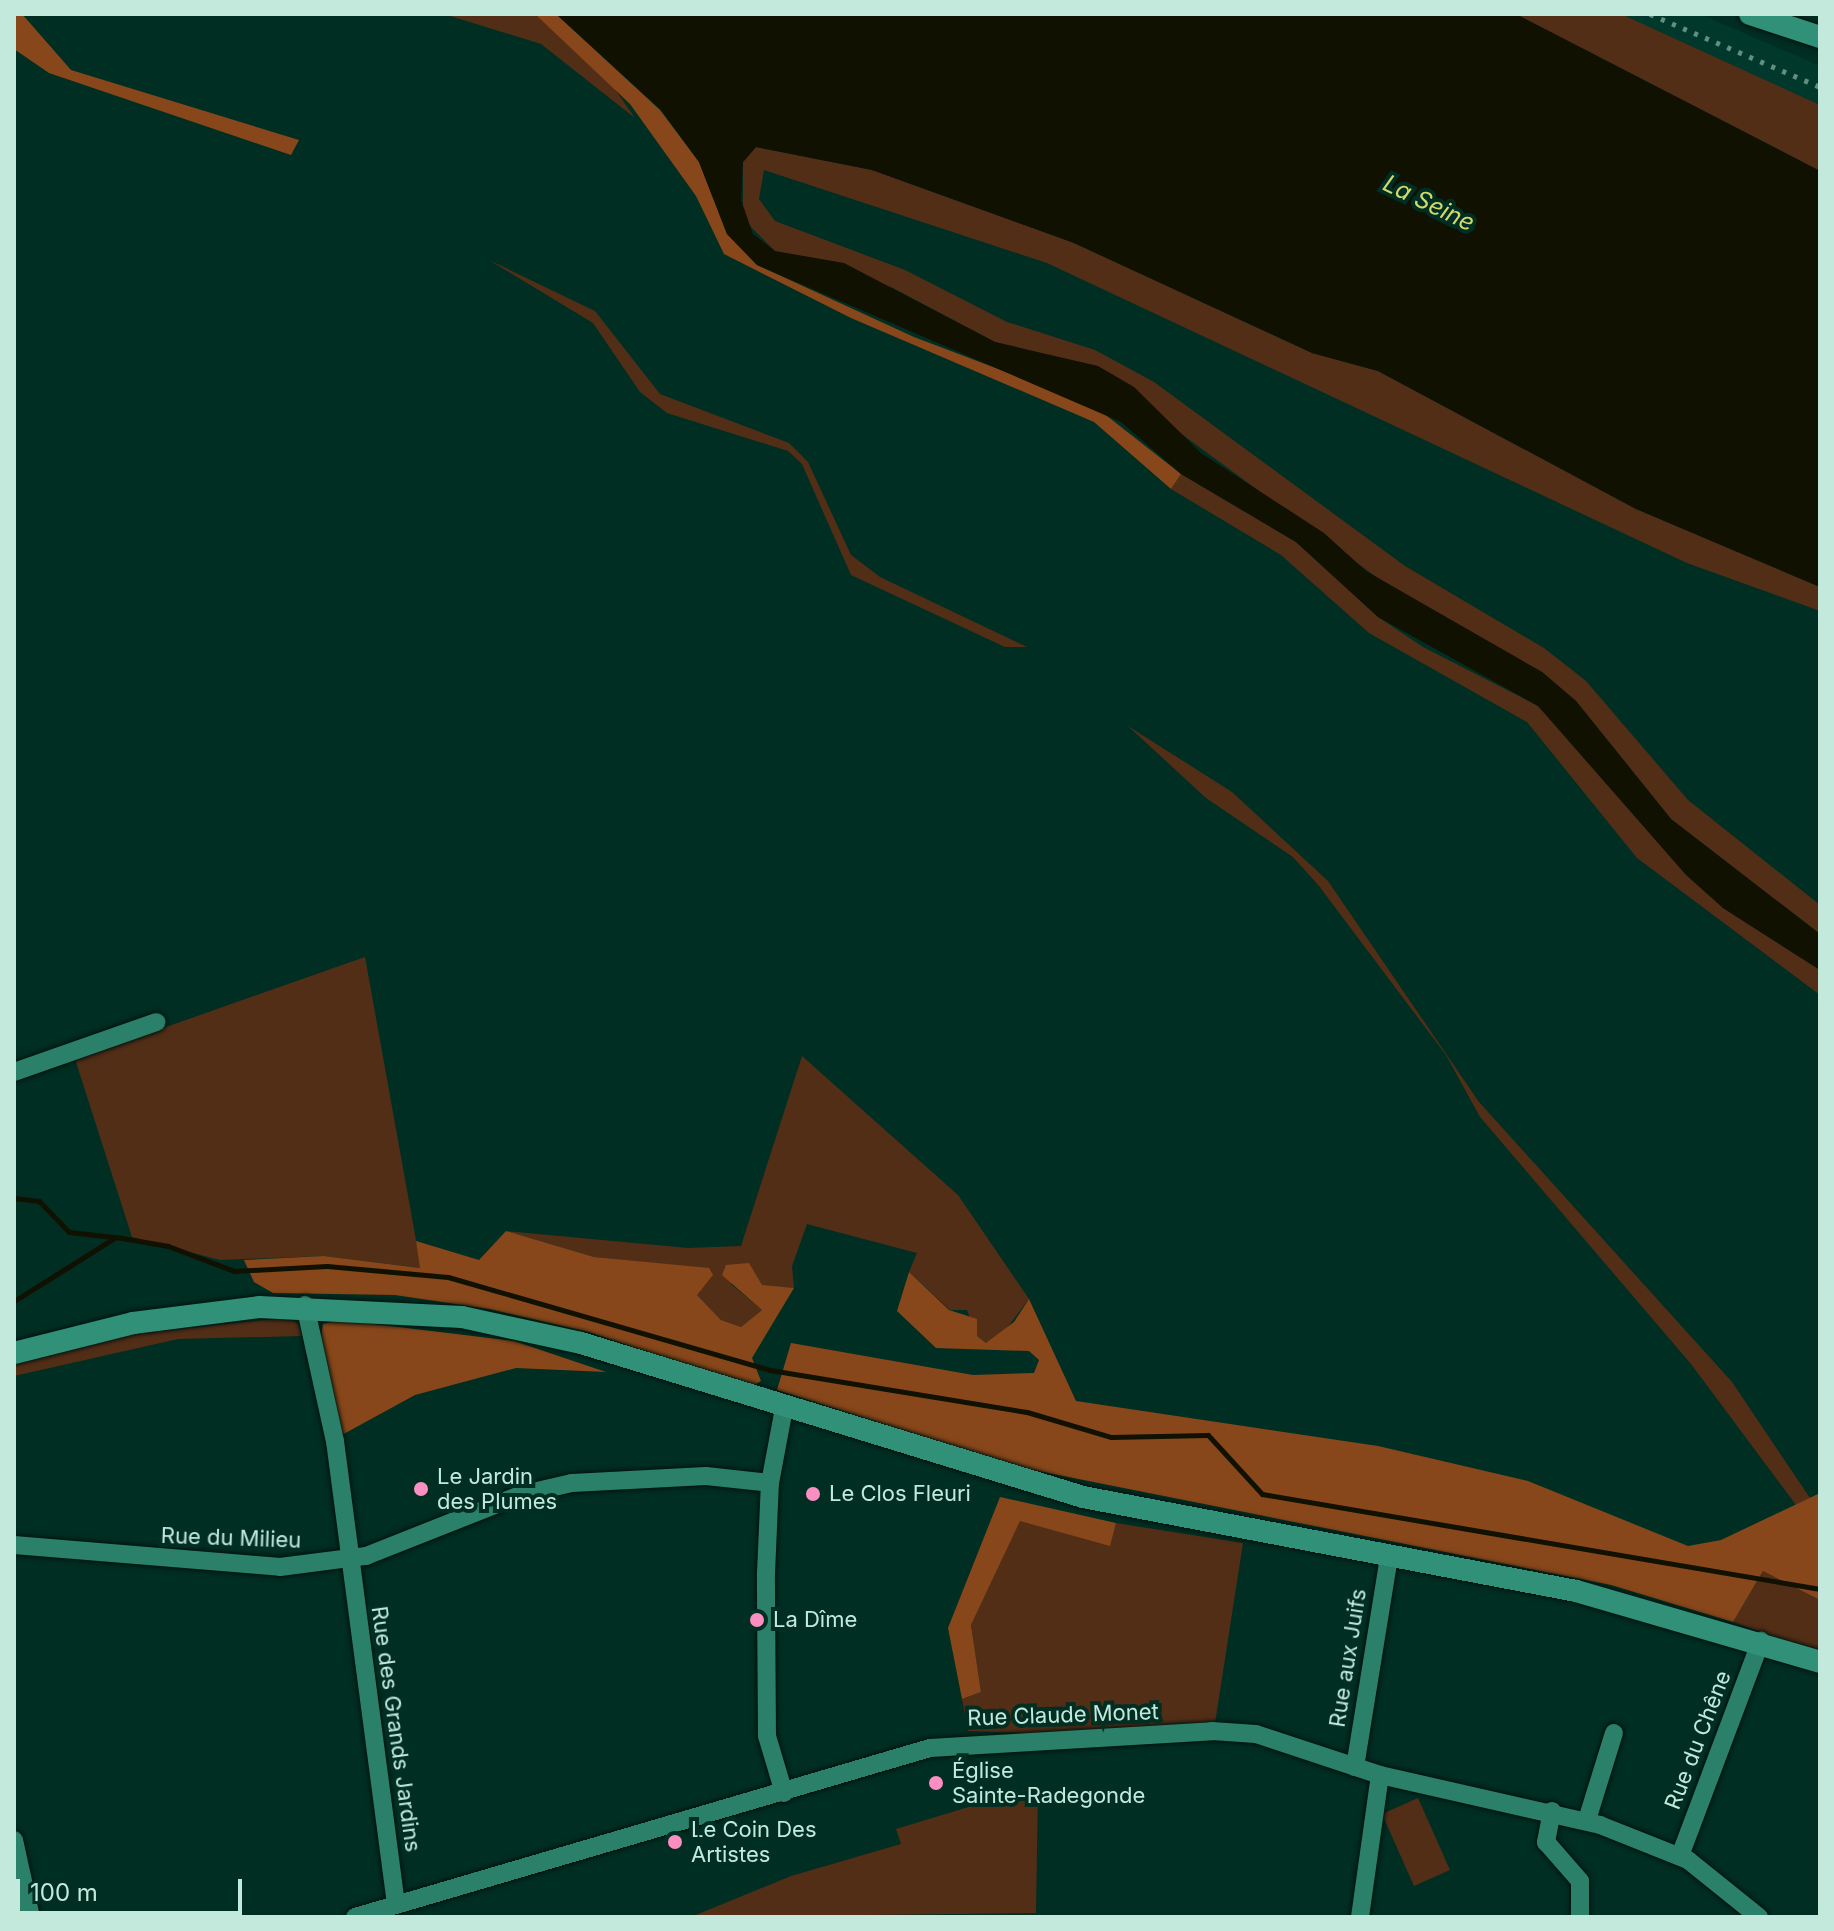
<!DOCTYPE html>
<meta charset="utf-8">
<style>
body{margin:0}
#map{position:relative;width:1834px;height:1931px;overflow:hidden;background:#002e23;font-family:Inter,sans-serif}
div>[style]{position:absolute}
.built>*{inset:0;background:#00392c}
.green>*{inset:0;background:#532e17}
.forest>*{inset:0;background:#88471a}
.water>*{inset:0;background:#101100}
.stream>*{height:5px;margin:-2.5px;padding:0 2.5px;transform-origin:2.5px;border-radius:2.5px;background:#101100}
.roads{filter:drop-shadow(0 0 2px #00130d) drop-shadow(0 0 2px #00130d)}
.minor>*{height:18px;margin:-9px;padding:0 9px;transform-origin:9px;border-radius:9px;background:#2b8069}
.major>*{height:22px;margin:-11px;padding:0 11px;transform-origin:11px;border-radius:11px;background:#309178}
.rail>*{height:5px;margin-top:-2.5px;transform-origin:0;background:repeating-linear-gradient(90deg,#638e82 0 4px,transparent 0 12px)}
.dots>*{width:22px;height:22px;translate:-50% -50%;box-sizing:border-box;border:4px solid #002e23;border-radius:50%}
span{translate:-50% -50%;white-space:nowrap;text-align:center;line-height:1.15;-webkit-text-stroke:8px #002e23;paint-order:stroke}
.poi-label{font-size:22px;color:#c2e9dc}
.left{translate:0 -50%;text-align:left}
.street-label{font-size:22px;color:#c2e9dc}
.water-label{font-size:24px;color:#d3d96a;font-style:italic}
.frame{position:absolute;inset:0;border:16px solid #c2e9dc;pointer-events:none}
.scale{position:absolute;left:16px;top:1879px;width:226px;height:36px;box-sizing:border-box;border:4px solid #c2e9dc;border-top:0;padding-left:10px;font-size:24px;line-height:28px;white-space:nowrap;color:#c2e9dc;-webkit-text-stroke:6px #002e23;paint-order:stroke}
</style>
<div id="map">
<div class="built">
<div style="clip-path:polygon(1621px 14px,1700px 14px,1820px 66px,1820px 105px)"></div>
</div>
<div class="green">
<div style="clip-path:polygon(444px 14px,535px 14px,602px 71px,635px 118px,541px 44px)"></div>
<div style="clip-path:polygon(1516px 14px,1621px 14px,1820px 105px,1820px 171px)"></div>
<div style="clip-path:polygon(756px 147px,872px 170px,1074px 243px,1312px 353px,1378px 371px,1636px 509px,1820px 587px,1820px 611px,1687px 563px,1047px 263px,764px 170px,759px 199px,775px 221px,905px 270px,1007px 322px,1095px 350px,1154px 382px,1405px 566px,1544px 648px,1586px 681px,1688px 800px,1820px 905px,1820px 934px,1671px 819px,1576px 701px,1542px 672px,1398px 593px,1168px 424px,1040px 353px,995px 342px,893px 288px,775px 251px,743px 219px,743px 162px)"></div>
<div style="clip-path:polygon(489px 260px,595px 311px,660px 394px,789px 443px,808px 462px,851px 555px,880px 577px,1027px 647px,1005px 647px,851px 575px,802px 464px,788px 451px,667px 413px,640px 392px,593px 323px)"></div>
<div style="clip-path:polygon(1181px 474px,1296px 542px,1378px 617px,1423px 647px,1538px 706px,1723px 908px,1820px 970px,1820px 995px,1637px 858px,1527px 722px,1369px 633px,1281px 555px,1171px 489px)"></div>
<div style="clip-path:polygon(1128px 726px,1232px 792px,1328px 881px,1479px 1102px,1732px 1382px,1810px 1498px,1796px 1505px,1691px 1364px,1480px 1117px,1446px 1055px,1319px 886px,1293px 857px,1206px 798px)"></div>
<div style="clip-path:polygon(365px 957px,421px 1268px,324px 1256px,220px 1260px,132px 1237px,75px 1059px)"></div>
<div style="clip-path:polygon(802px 1056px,958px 1195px,1029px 1299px,1003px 1333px,986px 1343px,977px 1336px,967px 1310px,950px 1310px,909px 1272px,917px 1253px,807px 1224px,792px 1266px,794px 1288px,731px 1284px,762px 1310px,741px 1327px,721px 1320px,697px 1295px,709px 1269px,594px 1257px,506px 1231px,688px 1248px,741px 1246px)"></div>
<div style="clip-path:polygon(286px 1318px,299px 1324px,302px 1336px,178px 1339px,14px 1376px,14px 1362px,109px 1336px)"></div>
<div style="clip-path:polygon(1020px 1520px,1109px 1545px,1116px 1523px,1243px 1543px,1215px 1723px,1081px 1735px,968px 1731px,962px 1699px,981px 1692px,971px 1625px)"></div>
<div style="clip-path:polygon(1763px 1571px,1820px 1600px,1820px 1653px,1733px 1622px)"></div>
<div style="clip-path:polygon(1038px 1786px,1036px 1913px,691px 1917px,791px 1876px,901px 1844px,896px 1829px)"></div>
<div style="clip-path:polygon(1418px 1798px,1450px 1870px,1414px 1886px,1382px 1814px)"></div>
</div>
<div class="forest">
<div style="clip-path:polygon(14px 14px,22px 14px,71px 70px,299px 140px,291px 155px,49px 73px,14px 49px)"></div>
<div style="clip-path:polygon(535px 14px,556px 14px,660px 110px,699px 162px,727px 234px,757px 265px,914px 337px,1093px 405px,1181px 474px,1171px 489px,1094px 422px,851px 318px,724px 254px,696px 196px,630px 104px)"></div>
<div style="clip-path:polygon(506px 1231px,594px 1257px,709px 1268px,713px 1275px,697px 1295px,721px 1320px,741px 1327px,762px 1310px,722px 1275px,726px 1265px,749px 1263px,762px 1285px,794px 1288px,752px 1358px,761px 1381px,751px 1387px,589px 1332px,489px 1309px,395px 1295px,273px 1293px,254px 1282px,244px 1260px,324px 1256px,420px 1268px,416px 1241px,479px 1260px)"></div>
<div style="clip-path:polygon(909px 1272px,949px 1310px,977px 1319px,977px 1336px,986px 1343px,1014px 1322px,1029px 1299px,1076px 1401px,1378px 1446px,1528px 1481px,1688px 1546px,1721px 1540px,1820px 1493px,1820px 1600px,1763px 1571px,1733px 1622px,1611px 1585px,1018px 1467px,777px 1390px,791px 1343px,973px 1375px,1034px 1373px,1039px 1360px,1029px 1351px,936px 1348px,897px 1311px)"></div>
<div style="clip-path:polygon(340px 1320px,514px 1341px,606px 1372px,516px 1368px,415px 1395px,340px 1436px,320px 1344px,323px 1324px)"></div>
<div style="clip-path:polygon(1000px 1497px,1116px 1523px,1110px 1546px,1020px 1521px,971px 1625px,981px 1692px,962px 1699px,948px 1628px)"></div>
</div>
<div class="water">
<div style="clip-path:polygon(556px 14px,1516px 14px,1820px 171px,1820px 587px,1636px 509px,1378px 371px,1312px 353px,1074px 243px,872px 170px,756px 147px,743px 162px,741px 200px,753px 234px,775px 251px,844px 263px,995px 342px,1098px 366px,1134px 387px,1201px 453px,1324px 533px,1366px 571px,1542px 672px,1576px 701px,1671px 819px,1820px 934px,1820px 970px,1723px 908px,1686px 875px,1538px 706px,1378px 617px,1296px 542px,1181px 474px,1121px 422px,757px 265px,727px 234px,699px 162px,661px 110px)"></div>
</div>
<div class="stream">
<div style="left:14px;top:1198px;width:25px;rotate:7deg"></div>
<div style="left:39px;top:1201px;width:43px;rotate:45.9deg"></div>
<div style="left:69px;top:1232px;width:45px;rotate:6.3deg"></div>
<div style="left:14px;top:1301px;width:120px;rotate:-32.1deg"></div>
<div style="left:116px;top:1237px;width:53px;rotate:9.8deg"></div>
<div style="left:168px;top:1246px;width:71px;rotate:20.7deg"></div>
<div style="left:234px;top:1271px;width:93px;rotate:-3.1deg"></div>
<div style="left:327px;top:1266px;width:121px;rotate:5.2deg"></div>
<div style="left:448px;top:1277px;width:335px;rotate:16.1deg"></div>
<div style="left:770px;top:1370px;width:260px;rotate:9.3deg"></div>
<div style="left:1027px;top:1412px;width:88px;rotate:16.6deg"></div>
<div style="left:1111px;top:1437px;width:97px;rotate:-1.2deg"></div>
<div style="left:1208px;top:1435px;width:80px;rotate:47.5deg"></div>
<div style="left:1262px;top:1494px;width:566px;rotate:9.66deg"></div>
</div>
<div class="roads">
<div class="minor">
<div style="left:14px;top:1072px;width:151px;rotate:-19.3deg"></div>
<div style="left:305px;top:1305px;width:139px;rotate:77.6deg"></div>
<div style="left:335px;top:1441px;width:467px;rotate:82.5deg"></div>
<div style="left:14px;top:1545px;width:267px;rotate:4.7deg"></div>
<div style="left:280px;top:1567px;width:87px;rotate:-7.3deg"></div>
<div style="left:366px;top:1556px;width:166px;rotate:-21.6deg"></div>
<div style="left:520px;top:1495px;width:53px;rotate:-13deg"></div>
<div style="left:572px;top:1483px;width:134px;rotate:-3deg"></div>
<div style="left:706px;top:1476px;width:64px;rotate:6.2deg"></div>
<div style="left:1355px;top:1767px;width:214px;rotate:-80.8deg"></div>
<div style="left:784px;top:1793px;width:59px;rotate:-106.6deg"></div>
<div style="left:767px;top:1736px;width:163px;rotate:-90.4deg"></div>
<div style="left:766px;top:1573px;width:90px;rotate:-87.5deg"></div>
<div style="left:770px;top:1483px;width:76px;rotate:-79.4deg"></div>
<div style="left:1552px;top:1811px;width:32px;rotate:101deg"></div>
<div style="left:1546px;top:1842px;width:52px;rotate:48.9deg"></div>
<div style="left:1580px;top:1881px;width:36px;rotate:90deg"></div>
<div style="left:1587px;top:1820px;width:91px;rotate:-72.8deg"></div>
<div style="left:14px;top:1840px;width:79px;rotate:77.6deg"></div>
<div style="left:1680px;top:1856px;width:230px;rotate:-69.4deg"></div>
<div style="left:355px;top:1917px;width:599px;rotate:-16.38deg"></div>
<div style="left:930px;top:1748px;width:283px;rotate:-3.4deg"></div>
<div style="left:1212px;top:1731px;width:44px;rotate:3.9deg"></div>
<div style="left:1256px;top:1734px;width:131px;rotate:18.3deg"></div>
<div style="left:1380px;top:1775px;width:226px;rotate:12.8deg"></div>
<div style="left:1600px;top:1825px;width:95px;rotate:21.7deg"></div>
<div style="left:1688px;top:1860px;width:91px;rotate:38.8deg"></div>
<div style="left:1360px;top:1917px;width:143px;rotate:-82deg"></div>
</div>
<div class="major">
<div style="left:1750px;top:14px;width:74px;rotate:18.2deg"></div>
<div style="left:14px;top:1353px;width:123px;rotate:-14.1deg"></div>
<div style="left:133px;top:1323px;width:127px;rotate:-7.2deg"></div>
<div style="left:259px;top:1307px;width:203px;rotate:2.8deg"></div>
<div style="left:462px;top:1317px;width:122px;rotate:12.3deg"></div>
<div style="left:581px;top:1343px;width:525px;rotate:17.05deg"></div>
<div style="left:1083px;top:1497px;width:502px;rotate:10.79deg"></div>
<div style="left:1576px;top:1591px;width:254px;rotate:16.2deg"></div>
</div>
</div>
<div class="rail">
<div style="left:1650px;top:14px;width:185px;rotate:23.2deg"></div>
</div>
<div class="dots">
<div style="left:421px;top:1489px;background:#fc8fc1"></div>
<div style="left:813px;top:1494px;background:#fc8fc1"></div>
<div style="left:757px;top:1620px;background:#fc8fc1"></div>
<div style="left:936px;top:1783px;background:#fc8fc1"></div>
<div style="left:675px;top:1842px;background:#fc8fc1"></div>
</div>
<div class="poi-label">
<span class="left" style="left:437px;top:1489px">Le Jardin<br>des Plumes</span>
<span class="left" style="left:829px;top:1494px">Le Clos Fleuri</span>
<span class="left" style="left:773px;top:1620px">La Dîme</span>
<span class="left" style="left:952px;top:1783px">Église<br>Sainte-Radegonde</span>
<span class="left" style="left:691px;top:1842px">Le Coin Des<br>Artistes</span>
</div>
<div class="street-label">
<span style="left:231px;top:1538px;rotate:2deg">Rue du Milieu</span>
<span style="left:1348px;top:1658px;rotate:-81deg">Rue aux Juifs</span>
<span style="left:1063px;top:1715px;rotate:-2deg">Rue Claude Monet</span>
<span style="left:396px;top:1729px;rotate:82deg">Rue des Grands Jardins</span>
<span style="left:1698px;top:1740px;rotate:-69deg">Rue du Chêne</span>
</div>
<div class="water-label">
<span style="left:1429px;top:203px;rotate:26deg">La Seine</span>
</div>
<div class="frame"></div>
<div class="scale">100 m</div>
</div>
